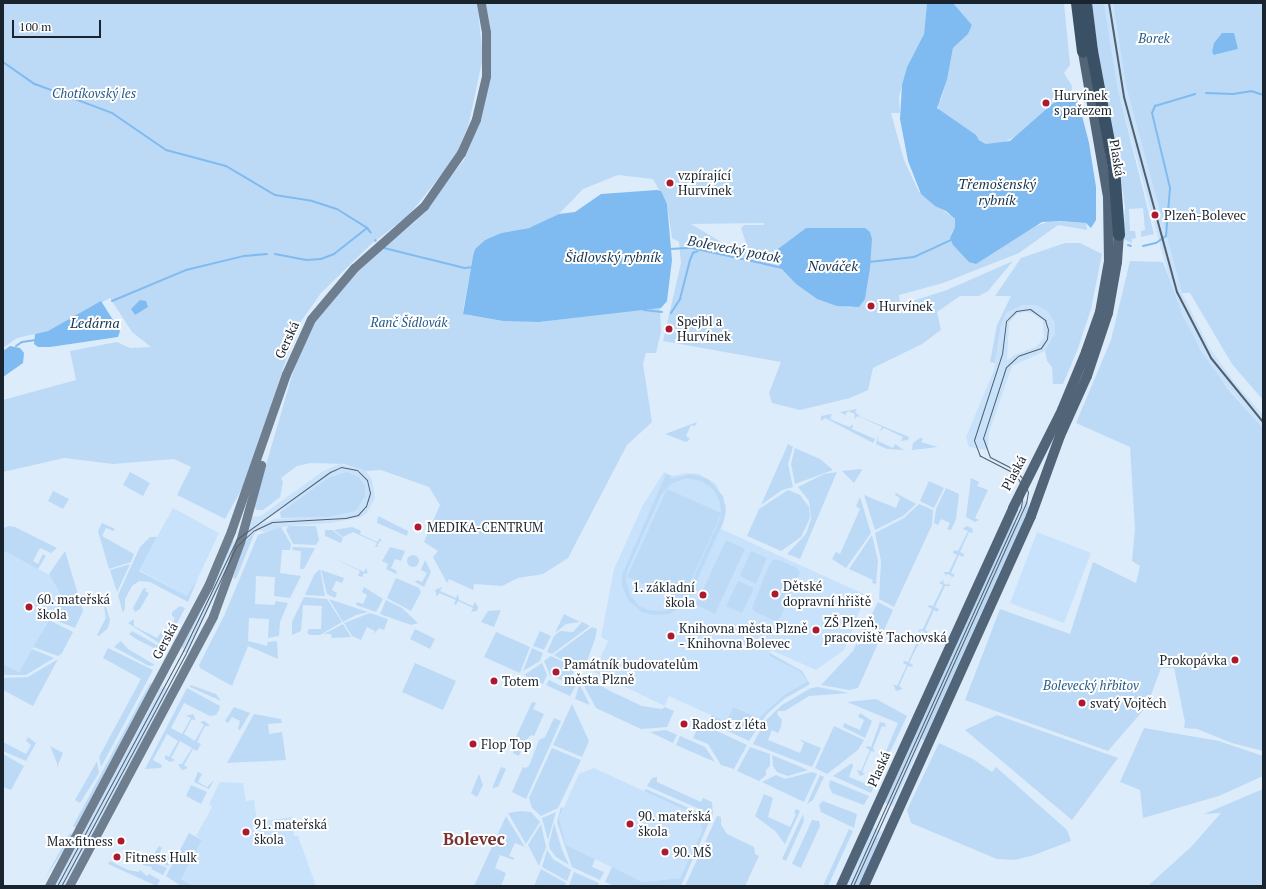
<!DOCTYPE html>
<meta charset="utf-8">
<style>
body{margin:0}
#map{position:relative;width:1266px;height:889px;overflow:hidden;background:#dcecfb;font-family:"PT Serif",serif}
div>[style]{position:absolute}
.built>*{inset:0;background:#c8e2fb}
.green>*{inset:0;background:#bcdaf6}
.round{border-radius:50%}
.water>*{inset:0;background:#7fbbf1}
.stream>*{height:2px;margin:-1px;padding:0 1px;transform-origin:1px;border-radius:1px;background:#7fbbf1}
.secondary>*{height:9px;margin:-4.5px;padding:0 4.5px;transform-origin:4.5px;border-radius:4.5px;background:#6e7e8e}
.primary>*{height:10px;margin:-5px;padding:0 5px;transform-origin:5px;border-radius:5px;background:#526578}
.highway>*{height:12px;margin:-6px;padding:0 6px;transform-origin:6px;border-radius:6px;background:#395065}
.tram>*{height:1px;margin:-0.5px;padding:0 0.5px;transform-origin:0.5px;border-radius:0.5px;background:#535f6a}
.rail>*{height:2px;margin:-1px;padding:0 1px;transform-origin:1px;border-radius:1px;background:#535f6a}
.dots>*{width:11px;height:11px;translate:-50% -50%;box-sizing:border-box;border:2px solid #fff;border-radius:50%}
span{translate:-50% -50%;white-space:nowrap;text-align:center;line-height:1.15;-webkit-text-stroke:4px #fff;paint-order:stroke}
.park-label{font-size:13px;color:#265b88;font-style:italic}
.poi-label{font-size:13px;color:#1a242e}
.left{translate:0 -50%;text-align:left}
.right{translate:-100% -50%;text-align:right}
.street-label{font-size:13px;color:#1a242e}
.water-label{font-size:14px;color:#143450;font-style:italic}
.district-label{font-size:17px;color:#7a3335;font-weight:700}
.frame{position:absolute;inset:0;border:4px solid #1a242e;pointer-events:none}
.scale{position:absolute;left:12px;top:20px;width:89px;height:18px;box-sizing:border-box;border:2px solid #1a242e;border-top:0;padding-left:5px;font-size:12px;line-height:14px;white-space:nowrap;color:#1a242e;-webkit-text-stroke:3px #fff;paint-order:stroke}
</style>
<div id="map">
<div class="built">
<div style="clip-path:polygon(1104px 3px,1113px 3px,1126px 86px,1182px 293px,1209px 347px,1235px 383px,1263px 415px,1263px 428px,1214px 371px,1192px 334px,1174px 296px,1118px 90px)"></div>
<div style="clip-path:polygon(evenodd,1023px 305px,1036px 305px,1047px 311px,1054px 321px,1055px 334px,1052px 343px,1045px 351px,1012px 366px,989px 432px,988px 450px,969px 447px,966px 437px,994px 370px,1001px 325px,1006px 313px,1023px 305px,1025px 312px,1032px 313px,1043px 321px,1044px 338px,1036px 347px,1014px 355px,1007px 361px,1009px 323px,1017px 314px,1025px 312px)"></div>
<div style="clip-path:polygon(evenodd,340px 464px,366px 471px,372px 480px,375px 498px,367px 513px,361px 517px,331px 523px,288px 526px,264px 532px,259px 530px,243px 544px,251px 517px,261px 516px,323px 471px,340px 464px,335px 475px,356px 475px,362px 481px,365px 498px,356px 511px,328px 517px,275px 519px,260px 524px,335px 475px)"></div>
<div style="clip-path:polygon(664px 472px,672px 476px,687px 473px,699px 474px,716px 484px,726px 506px,721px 529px,866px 595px,844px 650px,816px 670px,771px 650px,769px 656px,799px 671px,808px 681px,784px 695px,759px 718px,733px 707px,726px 722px,669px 696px,665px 706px,594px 672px,608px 641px,601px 637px,614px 569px,643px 505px)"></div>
<div style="clip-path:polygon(1022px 501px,1028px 501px,1026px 509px,893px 806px,885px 803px)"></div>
<div style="clip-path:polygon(173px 508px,219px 533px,189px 597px,139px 570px)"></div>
<div style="clip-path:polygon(1037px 532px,1091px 553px,1064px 623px,1010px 603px)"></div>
<div style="clip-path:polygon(236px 538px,238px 539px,221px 583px,187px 653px,183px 651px)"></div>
<div style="clip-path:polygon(6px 552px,50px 575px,62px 597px,19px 672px,3px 664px,3px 553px)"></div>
<div style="clip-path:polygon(162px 686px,170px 690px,65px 886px,54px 886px)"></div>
<div style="clip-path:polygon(594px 768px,699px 816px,702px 831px,680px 878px,642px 882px,566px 845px,559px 818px,579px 774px)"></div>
<div style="clip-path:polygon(220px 782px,243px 783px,246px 801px,254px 800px,257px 822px,292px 817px,294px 836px,298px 836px,316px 886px,193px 886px,181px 879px,202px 840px,196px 836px,212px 807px,209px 804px)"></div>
<div style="clip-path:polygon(872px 827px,882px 832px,860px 886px,845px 886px)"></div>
</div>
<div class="green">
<div style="clip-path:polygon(3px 3px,477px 3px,483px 57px,469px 123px,456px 156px,409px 215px,369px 246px,321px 293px,297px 327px,245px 483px,225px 519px,177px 495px,191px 467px,174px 459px,113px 464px,64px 458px,3px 472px,3px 400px,76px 380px,70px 351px,117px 342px,130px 348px,151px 347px,132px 332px,110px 298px,48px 331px,17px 338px,3px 348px)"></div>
<div style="clip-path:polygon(evenodd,486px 3px,927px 3px,924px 34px,907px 67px,899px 97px,900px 113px,891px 113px,904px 160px,919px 192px,955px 219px,955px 227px,951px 234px,1033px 227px,1050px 221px,1086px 223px,1087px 230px,1058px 225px,1019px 253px,943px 283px,899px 295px,900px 305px,947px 290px,1013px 261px,988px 291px,979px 296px,960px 296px,937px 312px,941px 330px,922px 344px,873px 368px,868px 390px,850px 398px,800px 410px,772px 403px,769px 393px,781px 362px,663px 341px,681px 263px,679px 242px,672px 238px,667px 204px,653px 179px,618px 175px,583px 189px,559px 214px,533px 227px,501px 233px,485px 240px,475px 249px,473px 256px,463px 311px,467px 315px,503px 321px,539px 322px,660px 308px,661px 332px,656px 353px,646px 353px,643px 364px,652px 422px,627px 445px,568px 558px,543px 574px,518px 578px,502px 586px,474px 584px,473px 590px,449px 579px,447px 583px,433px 557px,438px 551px,424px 542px,440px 505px,429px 487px,381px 470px,366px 471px,344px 464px,311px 463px,297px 466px,281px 478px,283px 482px,280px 497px,263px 510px,257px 510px,254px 506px,296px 362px,314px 323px,357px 270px,416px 221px,464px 160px,478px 126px,491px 58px,491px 32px,486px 3px,691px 224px,764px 223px,764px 225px,744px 225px,741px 228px,748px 249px,731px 248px,691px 224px,486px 3px,806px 228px,865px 228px,851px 308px,817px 299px,796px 284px,776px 260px,779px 249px,806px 228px)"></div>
<div style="clip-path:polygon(953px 3px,1064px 3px,1070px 65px,1064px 73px,1072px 86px,1071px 96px,1052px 104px,1016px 136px,1002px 143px,986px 144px,940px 112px,937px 104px,941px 99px,947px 80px,953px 48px,968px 34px,972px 25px)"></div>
<div style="clip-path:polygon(1092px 3px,1104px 3px,1118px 90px,1154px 234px,1141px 237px,1141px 231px,1145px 230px,1143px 208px,1129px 209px,1130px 231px,1135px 231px,1136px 238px,1132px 239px,1132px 243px,1123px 239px,1125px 207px,1120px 172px,1097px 46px)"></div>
<div style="clip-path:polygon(evenodd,1113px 3px,1263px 3px,1263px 400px,1232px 364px,1190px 293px,1182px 293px,1126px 86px,1113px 3px,1225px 33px,1238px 49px,1215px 55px,1225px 33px)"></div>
<div style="clip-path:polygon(1065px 243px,1080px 243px,1102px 254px,1091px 309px,1077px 351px,1063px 384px,1053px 384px,1052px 367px,1047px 361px,1045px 351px,1055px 334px,1054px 321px,1047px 311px,1036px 305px,1023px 305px,1006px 313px,1001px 325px,995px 363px,990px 362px,997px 325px,1011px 296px,995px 296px,1021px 258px)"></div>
<div style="clip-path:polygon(1130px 261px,1163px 262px,1183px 316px,1202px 352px,1228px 389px,1263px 428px,1263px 751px,1232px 743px,1197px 729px,1184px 728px,1185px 722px,1174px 668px,1161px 668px,1147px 706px,1108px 751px,965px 700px,1000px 609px,1070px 634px,1093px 562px,1136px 583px,1140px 566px,1132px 561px,1135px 529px,1130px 447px,1076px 423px,1111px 340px)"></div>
<div style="clip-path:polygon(857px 409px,855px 412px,861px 417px,909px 437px,908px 440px,901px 441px,903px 437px,884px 428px,880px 431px,882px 427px,858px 416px,854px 419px,855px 414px,848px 411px,845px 415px,840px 412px)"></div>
<div style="clip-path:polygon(832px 414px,830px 419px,849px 427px,853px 424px,852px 429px,875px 439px,873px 443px,825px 418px,821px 421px,821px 416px)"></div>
<div style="clip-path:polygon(697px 422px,695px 426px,691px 425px,686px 436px,690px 439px,686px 442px,665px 434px)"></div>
<div style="clip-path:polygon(878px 436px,878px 441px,893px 448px,895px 444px,904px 450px,887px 449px,876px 444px)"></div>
<div style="clip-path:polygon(920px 438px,923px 438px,921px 442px,924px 443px,938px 447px,912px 450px,913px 443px)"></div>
<div style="clip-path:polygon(788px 444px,793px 447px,788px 464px,793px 487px,782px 490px,761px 505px)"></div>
<div style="clip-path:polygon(795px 448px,820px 459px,833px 470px,795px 484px,791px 464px)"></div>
<div style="clip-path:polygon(862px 470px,854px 483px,842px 471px,861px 469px)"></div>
<div style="clip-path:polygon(130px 472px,150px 483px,143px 496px,123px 485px)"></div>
<div style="clip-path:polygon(347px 472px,359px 477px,365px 486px,365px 497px,356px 511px,328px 517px,281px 518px,280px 512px,330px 477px)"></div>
<div style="clip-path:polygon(837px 472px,800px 559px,787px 554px,806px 534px,811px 519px,809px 501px,798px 487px,824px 474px)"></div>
<div style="clip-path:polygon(evenodd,666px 474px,671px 476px,670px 479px,692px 474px,708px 479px,723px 496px,726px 512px,723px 523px,688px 600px,670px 614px,653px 615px,642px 612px,629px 601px,622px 586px,622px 575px,666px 474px,686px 478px,701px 481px,713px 489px,720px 502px,721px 513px,667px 489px,627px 577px,681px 601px,664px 611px,648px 610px,639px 606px,630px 595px,626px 580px,627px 571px,661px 495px,671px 484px,686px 478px,666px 474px,721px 516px,687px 593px,683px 599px,720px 516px,721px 516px)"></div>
<div style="clip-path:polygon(971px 478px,979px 482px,977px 486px,988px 490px,975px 518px,979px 520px,975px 522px,966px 517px)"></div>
<div style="clip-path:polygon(929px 481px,944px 488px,934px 508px,920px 501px)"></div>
<div style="clip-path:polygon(946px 488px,959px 494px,956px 519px,951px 530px,947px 529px,950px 523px,941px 519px,938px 525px,934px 523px,936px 509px)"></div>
<div style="clip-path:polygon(788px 490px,800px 495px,809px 507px,810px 518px,801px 537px,781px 551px,747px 536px,759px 509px)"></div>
<div style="clip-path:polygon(53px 491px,69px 499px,63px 509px,48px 501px)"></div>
<div style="clip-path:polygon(896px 493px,916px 504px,903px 516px,875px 530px,864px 495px,896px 508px,900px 498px,895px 495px)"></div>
<div style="clip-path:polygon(860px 497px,871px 533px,846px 568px,832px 559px,836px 552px,840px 554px,860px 509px,856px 506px)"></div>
<div style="clip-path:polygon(1028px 502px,1028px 510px,924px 740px,919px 738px,889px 804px,883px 802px,1018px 505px,1012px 522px,1018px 525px)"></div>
<div style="clip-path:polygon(919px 504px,933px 510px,932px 525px,894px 607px,879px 599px,881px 561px,875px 533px,904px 518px)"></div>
<div style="clip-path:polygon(378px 516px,408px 531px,407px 536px,377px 523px)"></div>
<div style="clip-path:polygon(102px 523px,115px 529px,113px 531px,106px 528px,102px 536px,134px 554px,131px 562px,109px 569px,98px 531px)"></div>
<div style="clip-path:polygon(9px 526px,15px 527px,57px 548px,51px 553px,40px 548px,33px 561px,38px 564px,43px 554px,46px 556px,38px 569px,6px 552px,3px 553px,3px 528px)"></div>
<div style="clip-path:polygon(316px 526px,319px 540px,316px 545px,293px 544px,286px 530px,288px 526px)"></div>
<div style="clip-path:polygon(966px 526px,972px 528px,973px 533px,969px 532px,960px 552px,964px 554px,963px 557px,959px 555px,951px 573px,955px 575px,951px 578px,952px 576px,947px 574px,946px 576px,944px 572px,949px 572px,957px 555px,953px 553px,954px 550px,958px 551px,968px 531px,963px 529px)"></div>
<div style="clip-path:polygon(281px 527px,291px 544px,290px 550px,282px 550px,280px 573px,301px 576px,290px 598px,274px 596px,275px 577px,256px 576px,255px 604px,274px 605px,276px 601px,288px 603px,280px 622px,279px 636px,268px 638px,269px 619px,249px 618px,248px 641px,267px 646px,268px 642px,277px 641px,278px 659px,248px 646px,232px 686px,200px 668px,199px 665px,224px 616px,258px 535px)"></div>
<div style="clip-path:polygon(352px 527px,361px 531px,360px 534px,377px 542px,380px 538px,382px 542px,380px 541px,377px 546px,379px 547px,375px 547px,377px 543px,353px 532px,343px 537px,334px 530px)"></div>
<div style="clip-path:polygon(325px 530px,332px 530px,343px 538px,341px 543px,325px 536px)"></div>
<div style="clip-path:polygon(255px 532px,236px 579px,233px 578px,243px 544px)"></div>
<div style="clip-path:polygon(872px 535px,878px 561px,876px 584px,872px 583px,873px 580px,849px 569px)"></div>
<div style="clip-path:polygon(150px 537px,157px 537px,139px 571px,187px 596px,198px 578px,188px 602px,150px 582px,139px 581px,132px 586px,125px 599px,125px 608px,123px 613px,118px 595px,140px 547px)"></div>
<div style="clip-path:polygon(726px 540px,745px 549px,715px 614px,696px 605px)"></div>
<div style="clip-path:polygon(232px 541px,234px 541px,183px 649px,181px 646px)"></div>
<div style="clip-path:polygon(293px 547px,315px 548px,304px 569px,300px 569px,301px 551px,292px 550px)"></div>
<div style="clip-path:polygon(390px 547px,405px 551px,401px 561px,395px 559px,391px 568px,397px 571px,396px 574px,386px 569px,388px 564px,382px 561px)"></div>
<div style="clip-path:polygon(65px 551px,83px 611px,75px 628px,50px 618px,62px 597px,49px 574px)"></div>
<div style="clip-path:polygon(751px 551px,767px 558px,756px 584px,740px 576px)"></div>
<div style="clip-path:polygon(326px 554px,364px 572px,366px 568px,368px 573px,363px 574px,363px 577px,358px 576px,360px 571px)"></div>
<div class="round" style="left:407px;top:555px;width:12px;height:12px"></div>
<div style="clip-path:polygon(425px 560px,431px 572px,424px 587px,415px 582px,417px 580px,422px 582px,427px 573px,421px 570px)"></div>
<div style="clip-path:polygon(779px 560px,797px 568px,800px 572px,780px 618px,776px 621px,755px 612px,752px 608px,769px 565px,773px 560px)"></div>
<div style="clip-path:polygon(130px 564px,117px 592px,110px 570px)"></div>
<div style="clip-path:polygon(320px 569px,325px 596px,305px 595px,314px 575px)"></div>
<div style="clip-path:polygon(321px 570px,344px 578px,342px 583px,336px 581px,332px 590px,337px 593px,335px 598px,327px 594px)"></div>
<div style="clip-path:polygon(396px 578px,419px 588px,421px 592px,411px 611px,387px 598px)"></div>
<div style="clip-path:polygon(944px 580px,943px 583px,947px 585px,949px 583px,950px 586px,945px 586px,935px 607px,939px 609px,937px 612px,934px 610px,925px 630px,928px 632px,924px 635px,925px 632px,921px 630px,920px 633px,918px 630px,923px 629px,932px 609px,928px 607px,929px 605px,933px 606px,943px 585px,939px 583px)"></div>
<div style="clip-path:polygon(738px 581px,754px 588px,742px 613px,726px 606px)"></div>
<div style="clip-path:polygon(364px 587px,383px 599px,376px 612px,356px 605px,357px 602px,363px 604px,367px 595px,362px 592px)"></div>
<div style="clip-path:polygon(442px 587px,440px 591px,456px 598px,458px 594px,459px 600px,473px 606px,475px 602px,478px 607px,477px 611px,471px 612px,473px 608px,458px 601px,456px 605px,454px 604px,456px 600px,439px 593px,437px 597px,435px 590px)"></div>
<div style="clip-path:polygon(147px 588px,145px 591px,149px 593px,140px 609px,135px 612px,133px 608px,143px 589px)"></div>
<div style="clip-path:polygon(304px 597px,327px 599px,342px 622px,320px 635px,310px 635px,307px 633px,309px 629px,321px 629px,322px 606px,303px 605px,301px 631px,292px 635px,292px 622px)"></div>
<div style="clip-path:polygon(329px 599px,368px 612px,356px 615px,343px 622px)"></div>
<div style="clip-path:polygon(386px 600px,402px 608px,418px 623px,411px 625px,380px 614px)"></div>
<div style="clip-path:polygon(878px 602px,893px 610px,858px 688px,849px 690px,821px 685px,853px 651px)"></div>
<div style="clip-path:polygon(180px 606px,185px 608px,165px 647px,128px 623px,134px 619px,134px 626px,157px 638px,162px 631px,168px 633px,175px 618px,172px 616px,172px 612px)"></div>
<div style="clip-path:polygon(104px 607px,106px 607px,110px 620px,108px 628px,99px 636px,97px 635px,106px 618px)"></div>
<div style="clip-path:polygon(501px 610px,494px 627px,481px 622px,488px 611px)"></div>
<div style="clip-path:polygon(370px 613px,388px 619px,384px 630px,379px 628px,373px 635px,375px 631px,367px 627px,361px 640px,352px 636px,344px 623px)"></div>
<div style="clip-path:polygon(564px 614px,580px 622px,566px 624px,555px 633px)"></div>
<div style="clip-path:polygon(49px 620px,73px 632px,62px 653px,58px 656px,33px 647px)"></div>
<div style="clip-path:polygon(582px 622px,590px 626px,552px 654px,547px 652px,554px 636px,560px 631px,573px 632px)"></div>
<div style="clip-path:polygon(343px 624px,351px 637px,332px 638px,331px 634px,324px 634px)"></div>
<div style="clip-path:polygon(592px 627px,597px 629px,595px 639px,584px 669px,581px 670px,554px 655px)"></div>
<div style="clip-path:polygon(415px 629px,435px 639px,430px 649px,410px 639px)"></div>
<div style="clip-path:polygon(132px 631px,164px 649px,162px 652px,136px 639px,129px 634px)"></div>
<div style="clip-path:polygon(540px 631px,551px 636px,544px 650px,533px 646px)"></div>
<div style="clip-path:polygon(496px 632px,530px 647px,520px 673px,484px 657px)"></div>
<div style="clip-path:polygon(918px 637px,917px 641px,921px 643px,922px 640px,923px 644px,919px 643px,909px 663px,913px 665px,912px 667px,908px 666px,899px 686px,903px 689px,896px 691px,893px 684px,897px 686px,907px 665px,903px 663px,904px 661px,908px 662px,917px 642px,913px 640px)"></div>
<div style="clip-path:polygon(121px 641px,128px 649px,155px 665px,149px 666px,114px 647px)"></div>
<div style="clip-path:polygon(108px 648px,153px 670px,101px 767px,99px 757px,141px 679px,103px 658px)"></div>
<div style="clip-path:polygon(532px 648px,543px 653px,540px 661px,523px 671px)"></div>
<div style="clip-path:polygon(32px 649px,54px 658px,26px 675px,3px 675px,3px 664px,19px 672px)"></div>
<div style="clip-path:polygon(770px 653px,802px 671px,810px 684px,784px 699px,767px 714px,749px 741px,708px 722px,712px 715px,726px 722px,733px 707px,759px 718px,784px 695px,808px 681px,799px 671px,769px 656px)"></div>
<div style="clip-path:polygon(551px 656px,570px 665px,574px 673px,561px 680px,550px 675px,544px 661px)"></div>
<div style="clip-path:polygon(58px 659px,33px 706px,3px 690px,3px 678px,28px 677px)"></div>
<div style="clip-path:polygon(415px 663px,456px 681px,443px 710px,402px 692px)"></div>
<div style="clip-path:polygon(542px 663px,547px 675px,543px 684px,524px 675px)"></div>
<div style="clip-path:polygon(585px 675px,608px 690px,642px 706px,662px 709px,665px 707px,674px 711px,667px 727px,641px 729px,596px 708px,582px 682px)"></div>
<div style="clip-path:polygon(576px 678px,578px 682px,570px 696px,546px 685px,549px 680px,561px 686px)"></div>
<div style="clip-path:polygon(150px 683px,153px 684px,77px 828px,73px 826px)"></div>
<div style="clip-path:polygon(191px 685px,216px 694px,221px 701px,190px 687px)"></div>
<div style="clip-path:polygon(579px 686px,581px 687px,590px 705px,575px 699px)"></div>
<div style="clip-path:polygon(818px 687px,849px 693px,809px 696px,785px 711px,778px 711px,777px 714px,782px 720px,781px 727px,778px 733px,772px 730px,768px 740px,800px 753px,804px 743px,799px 739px,821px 748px,812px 767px,753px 744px,765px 721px,782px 705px,811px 688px)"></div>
<div style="clip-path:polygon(187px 688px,220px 706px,219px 710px,216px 715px,210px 716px,184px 703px,171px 728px,182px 734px,191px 718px,186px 716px,193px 714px,196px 721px,192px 719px,184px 734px,195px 741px,204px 725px,200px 722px,205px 721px,210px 726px,205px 726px,197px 742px,201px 744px,197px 751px,193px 749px,184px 765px,188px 768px,182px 770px,178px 764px,182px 764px,192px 748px,180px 741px,171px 758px,175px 760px,170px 762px,165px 759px,165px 755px,169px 757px,178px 741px,167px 734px,153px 760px,162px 765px,161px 768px,145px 769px)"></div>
<div style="clip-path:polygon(876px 699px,907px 716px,871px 793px,833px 776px,852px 763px,853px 766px,849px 777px,871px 786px,898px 723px,847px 702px)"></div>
<div style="clip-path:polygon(532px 702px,536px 703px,533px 709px,544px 714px,534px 736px,531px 735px,525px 741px,519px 756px,513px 753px,520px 738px,516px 737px)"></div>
<div style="clip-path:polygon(572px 704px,589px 741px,582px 757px,553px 745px)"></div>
<div style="clip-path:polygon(234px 707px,250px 713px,240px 730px,238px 729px,240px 721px,232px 717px,228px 723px,225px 721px)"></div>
<div style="clip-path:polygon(860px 713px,872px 721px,865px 738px,843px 727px,844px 723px,860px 730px,864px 720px,858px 717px)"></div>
<div style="clip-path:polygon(254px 714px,281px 719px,282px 723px,268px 724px,269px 734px,282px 732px,286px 760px,227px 763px)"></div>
<div style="clip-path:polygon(997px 715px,1118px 758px,1072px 820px,965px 730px)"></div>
<div style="clip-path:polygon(554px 718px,561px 721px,526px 799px,512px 792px,523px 767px,526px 768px,529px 766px,539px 740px,545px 737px)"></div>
<div style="clip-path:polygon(880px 722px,885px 723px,886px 727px,882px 726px,873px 748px,875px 752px,871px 751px,862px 772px,865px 774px,860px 776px,857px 770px,861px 771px,870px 750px,866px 748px,867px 746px,871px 747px)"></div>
<div style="clip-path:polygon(700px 723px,747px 745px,734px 769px,721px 765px,708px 744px,693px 738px)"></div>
<div style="clip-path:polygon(834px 726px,864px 740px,858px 750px,827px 774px,815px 768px)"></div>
<div style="clip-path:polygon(1144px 728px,1219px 741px,1263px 756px,1263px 776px,1219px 796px,1143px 818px,1140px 790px,1120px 782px)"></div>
<div style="clip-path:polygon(666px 730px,677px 735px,673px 743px,650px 732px)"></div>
<div style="clip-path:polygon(680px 736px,705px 747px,715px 762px,676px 745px)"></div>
<div style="clip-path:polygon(28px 737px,36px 743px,26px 761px,3px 751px,3px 743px,5px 743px,26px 754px,31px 745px,26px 741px)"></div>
<div style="clip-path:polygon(939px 743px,973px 759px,992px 772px,996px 767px,1067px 830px,1071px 841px,1034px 855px,1015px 860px,997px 859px,911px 823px,907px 810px)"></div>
<div style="clip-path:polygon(50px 746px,63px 753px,57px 767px,57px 763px)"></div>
<div style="clip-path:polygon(750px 747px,770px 754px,770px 766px,766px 770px,766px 775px,759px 781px,737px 771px)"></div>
<div style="clip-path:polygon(552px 748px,581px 760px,558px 808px,541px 816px,532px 808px,529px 798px)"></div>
<div style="clip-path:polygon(3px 754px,24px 766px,11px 790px,3px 787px)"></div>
<div style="clip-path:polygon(772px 755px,808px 770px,788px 776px,777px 772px,773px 766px)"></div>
<div style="clip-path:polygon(97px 761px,99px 773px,80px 803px,75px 800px)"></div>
<div style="clip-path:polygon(501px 767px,506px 769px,498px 787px,492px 788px)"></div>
<div style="clip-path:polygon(198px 772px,202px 774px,198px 782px,207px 787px,214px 780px,209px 789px,194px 782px)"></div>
<div style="clip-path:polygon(812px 772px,817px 774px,804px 802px,762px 782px,776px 775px,785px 779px)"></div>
<div style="clip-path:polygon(479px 774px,483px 785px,477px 797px,471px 793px)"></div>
<div style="clip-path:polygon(820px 775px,824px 777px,813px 800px,807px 804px)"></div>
<div style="clip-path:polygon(657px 777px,657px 782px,701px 802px,703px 798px,712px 802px,713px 815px,647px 786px,652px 778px)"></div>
<div style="clip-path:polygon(830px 780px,869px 796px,864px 805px,832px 793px,829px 786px)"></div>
<div style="clip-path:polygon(191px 785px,207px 792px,201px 804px,186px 796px)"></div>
<div style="clip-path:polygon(646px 789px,711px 818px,681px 886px,614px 886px,605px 882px,612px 867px,642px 882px,680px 878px,702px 831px,699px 816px,644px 791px)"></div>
<div style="clip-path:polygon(1263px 789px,1263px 886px,1148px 886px,1191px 847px,1221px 813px,1204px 814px)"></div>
<div style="clip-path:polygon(764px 794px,773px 798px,768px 817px,790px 827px,796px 814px,794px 813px,796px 809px,800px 811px,785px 844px,775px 831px,755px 816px)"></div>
<div style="clip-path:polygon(823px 801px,857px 814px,854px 828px,821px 812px,819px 805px)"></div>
<div style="clip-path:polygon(561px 807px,563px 808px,559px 818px,566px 845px,595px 859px,592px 867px,604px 872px,600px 880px,572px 867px,557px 822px)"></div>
<div style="clip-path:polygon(521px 811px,531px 812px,540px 822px,526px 844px,508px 813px)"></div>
<div style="clip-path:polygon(556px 812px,548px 840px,542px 818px)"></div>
<div style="clip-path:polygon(803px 814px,804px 821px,786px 861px,782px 859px)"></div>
<div style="clip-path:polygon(506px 816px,525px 847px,515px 843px,509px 856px,514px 858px,513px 860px,500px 855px,495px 868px,506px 873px,501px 886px,474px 886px)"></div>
<div style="clip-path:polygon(717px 816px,721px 817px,721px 825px,727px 834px,754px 847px,755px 854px,759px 856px,745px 886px,685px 886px)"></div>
<div style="clip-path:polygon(812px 820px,819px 821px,820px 826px,801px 868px,792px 864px)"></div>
<div style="clip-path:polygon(554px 823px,562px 850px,569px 865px,556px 857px,550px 849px,549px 844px)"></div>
<div style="clip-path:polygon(541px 824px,546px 847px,539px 866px,528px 845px)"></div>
<div style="clip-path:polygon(849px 829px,853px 831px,828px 886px,823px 886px)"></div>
<div style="clip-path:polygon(70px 833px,73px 835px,44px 880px)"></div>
<div style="clip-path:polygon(189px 833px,202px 840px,181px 879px,193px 886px,181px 886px,166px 876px)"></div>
<div style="clip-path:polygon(874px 837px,879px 838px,860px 886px,852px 886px)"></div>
<div style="clip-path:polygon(159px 846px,162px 848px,158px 856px,167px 860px,172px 853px,174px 855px,168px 866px,152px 857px)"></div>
<div style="clip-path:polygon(547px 850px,553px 859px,571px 870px,567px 881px,542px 867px)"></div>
<div style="clip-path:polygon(136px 855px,167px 868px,163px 875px,151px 869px,152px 867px,143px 865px,144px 862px,134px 860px)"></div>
<div style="clip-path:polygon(110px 861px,128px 870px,139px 872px,140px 870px,147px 876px,149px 874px,160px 880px,157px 886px,108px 864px)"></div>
<div style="clip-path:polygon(541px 869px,566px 883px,564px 886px,534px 886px)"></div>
<div style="clip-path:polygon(574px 872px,599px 883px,597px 886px,569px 886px)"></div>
</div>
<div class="water">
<div style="clip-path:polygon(927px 3px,953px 3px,972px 25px,968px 34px,953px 48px,947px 80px,937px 108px,976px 135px,979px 140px,986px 144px,1010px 141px,1052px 104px,1071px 96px,1078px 100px,1089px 143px,1096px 187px,1096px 220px,1091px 228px,1086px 223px,1060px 221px,1042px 222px,976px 264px,969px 262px,953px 245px,950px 238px,955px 227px,955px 219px,946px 211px,935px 206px,921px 194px,908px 161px,900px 119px,902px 85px,907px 67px,924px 34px)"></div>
<div style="clip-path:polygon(1222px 33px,1234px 33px,1238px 49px,1214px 55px,1212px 52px,1214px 43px)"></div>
<div style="clip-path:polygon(657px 190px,661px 191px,667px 204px,672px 260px,667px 301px,661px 308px,539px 322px,503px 321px,463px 314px,473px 256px,475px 249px,485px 240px,501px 233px,529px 228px,559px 214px,575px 212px,601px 194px)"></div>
<div style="clip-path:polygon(806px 228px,865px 228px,870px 232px,872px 239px,870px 268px,865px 299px,859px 307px,837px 306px,817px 299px,796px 284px,781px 268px,776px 260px,778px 249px)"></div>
<div style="clip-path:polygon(140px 300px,146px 301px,148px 307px,135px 315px,131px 309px)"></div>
<div style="clip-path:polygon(101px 301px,120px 331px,118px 337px,50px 347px,38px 347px,34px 344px,35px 334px,48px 331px)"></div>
<div style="clip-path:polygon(10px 346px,20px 348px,24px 353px,23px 363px,3px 377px,3px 351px)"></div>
</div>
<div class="stream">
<div style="left:3px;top:62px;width:39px;rotate:35deg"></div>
<div style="left:35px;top:84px;width:82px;rotate:20.6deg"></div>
<div style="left:112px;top:113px;width:65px;rotate:34.4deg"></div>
<div style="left:166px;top:150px;width:62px;rotate:14.9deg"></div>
<div style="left:226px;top:166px;width:57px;rotate:30.6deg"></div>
<div style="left:275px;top:195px;width:37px;rotate:9deg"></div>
<div style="left:312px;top:201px;width:26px;rotate:18deg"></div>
<div style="left:337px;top:209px;width:36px;rotate:32deg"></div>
<div style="left:367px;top:228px;width:6px;rotate:51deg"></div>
<div style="left:1206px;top:93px;width:27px;rotate:2deg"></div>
<div style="left:1233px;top:94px;width:18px;rotate:-9deg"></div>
<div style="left:1251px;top:91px;width:13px;rotate:18deg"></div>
<div style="left:375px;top:240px;width:1px;rotate:45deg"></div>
<div style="left:1128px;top:245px;width:3px;rotate:18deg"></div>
<div style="left:1143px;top:246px;width:13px;rotate:-13deg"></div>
<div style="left:1156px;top:243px;width:12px;rotate:-35deg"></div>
<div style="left:1166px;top:236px;width:48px;rotate:-85.2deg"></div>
<div style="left:1170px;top:188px;width:77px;rotate:-103.5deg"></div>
<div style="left:1152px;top:113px;width:8px;rotate:-67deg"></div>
<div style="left:1155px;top:106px;width:42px;rotate:-16.7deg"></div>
<div style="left:384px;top:248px;width:82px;rotate:14deg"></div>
<div style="left:464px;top:268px;width:11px;rotate:-5deg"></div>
<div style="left:670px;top:249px;width:22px;rotate:-3deg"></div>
<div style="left:692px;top:248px;width:93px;rotate:12.4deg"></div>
<div style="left:275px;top:254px;width:32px;rotate:11deg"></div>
<div style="left:306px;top:260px;width:15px;rotate:-4deg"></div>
<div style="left:321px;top:259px;width:14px;rotate:-21deg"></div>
<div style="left:334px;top:254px;width:42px;rotate:-38.2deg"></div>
<div style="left:869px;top:262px;width:45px;rotate:-6.3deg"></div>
<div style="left:914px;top:257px;width:41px;rotate:-24.7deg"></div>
<div style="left:112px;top:301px;width:80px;rotate:-22.7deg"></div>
<div style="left:186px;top:270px;width:60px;rotate:-13.6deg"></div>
<div style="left:244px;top:256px;width:23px;rotate:-5deg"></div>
<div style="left:644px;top:310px;width:18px;rotate:6deg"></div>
<div style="left:671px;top:313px;width:17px;rotate:-57deg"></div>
<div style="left:680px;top:299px;width:40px;rotate:-75.6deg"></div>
<div style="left:690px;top:260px;width:8px;rotate:-67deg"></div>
<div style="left:693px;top:253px;width:5px;rotate:-22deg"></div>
<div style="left:16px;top:346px;width:7px;rotate:-34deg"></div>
<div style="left:22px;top:342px;width:14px;rotate:-8deg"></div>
</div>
<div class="secondary">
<div style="left:49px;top:886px;width:340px;rotate:-62.1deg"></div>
<div style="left:208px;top:586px;width:60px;rotate:-67.3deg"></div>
<div style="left:231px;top:531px;width:166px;rotate:-70.7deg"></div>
<div style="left:286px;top:374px;width:60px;rotate:-65.6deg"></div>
<div style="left:311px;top:319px;width:67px;rotate:-49.9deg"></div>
<div style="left:354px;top:268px;width:94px;rotate:-41.5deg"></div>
<div style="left:424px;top:206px;width:65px;rotate:-55.1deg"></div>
<div style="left:461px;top:153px;width:37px;rotate:-66deg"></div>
<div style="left:476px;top:119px;width:44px;rotate:-76.9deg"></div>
<div style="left:486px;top:76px;width:44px;rotate:-90deg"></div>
<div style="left:486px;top:32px;width:29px;rotate:-100deg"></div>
<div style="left:69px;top:886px;width:306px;rotate:-61.9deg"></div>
<div style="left:213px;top:616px;width:79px;rotate:-70deg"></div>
<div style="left:240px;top:542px;width:80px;rotate:-74.7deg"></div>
</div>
<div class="primary">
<div style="left:841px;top:886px;width:415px;rotate:-65.5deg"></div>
<div style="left:1013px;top:508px;width:110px;rotate:-63.4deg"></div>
<div style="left:1062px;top:410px;width:63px;rotate:-67.5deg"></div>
<div style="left:1086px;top:352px;width:42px;rotate:-70.7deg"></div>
<div style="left:1100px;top:312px;width:52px;rotate:-80deg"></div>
<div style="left:1109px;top:261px;width:64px;rotate:-90.9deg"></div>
<div style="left:1108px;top:197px;width:147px;rotate:-99.8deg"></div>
<div style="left:864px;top:886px;width:406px;rotate:-65.7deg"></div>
<div style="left:1031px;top:516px;width:85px;rotate:-70.1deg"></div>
<div style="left:1060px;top:436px;width:66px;rotate:-65.8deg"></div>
<div style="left:1087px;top:376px;width:66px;rotate:-71.6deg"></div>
<div style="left:1108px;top:313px;width:52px;rotate:-80deg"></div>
<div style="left:1117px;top:262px;width:27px;rotate:-86deg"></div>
</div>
<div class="highway">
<div style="left:1077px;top:3px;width:49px;rotate:83deg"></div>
<div style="left:1086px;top:3px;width:48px;rotate:82.9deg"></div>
<div style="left:1092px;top:51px;width:119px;rotate:79.4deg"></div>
<div style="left:1114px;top:168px;width:67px;rotate:85.7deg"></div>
</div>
<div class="tram">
<div style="left:57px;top:886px;width:267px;rotate:-61.8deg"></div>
<div style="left:183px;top:651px;width:124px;rotate:-64.3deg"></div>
<div style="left:237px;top:539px;width:115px;rotate:-35.8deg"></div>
<div style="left:330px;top:472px;width:12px;rotate:-24deg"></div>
<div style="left:341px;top:467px;width:16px;rotate:11deg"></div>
<div style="left:357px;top:470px;width:14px;rotate:45deg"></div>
<div style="left:367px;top:480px;width:13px;rotate:77deg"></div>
<div style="left:370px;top:493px;width:14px;rotate:107deg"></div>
<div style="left:366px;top:506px;width:12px;rotate:132deg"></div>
<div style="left:358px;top:515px;width:13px;rotate:167deg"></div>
<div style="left:345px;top:518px;width:73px;rotate:176.9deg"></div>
<div style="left:272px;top:522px;width:21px;rotate:155deg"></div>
<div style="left:253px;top:531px;width:23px;rotate:137deg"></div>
<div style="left:236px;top:547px;width:117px;rotate:115.3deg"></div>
<div style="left:186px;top:653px;width:264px;rotate:118.2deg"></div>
<div style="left:850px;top:886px;width:416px;rotate:-65.7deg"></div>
<div style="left:1021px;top:507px;width:15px;rotate:-82deg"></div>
<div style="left:1023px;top:492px;width:13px;rotate:-108deg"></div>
<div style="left:1019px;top:480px;width:13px;rotate:-135deg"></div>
<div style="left:1010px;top:471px;width:34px;rotate:-153deg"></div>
<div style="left:980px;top:456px;width:17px;rotate:-111deg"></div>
<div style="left:974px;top:440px;width:90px;rotate:-72deg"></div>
<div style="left:1002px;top:354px;width:33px;rotate:-83deg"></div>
<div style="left:1006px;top:321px;width:14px;rotate:-45deg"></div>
<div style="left:1016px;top:311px;width:14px;rotate:-8deg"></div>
<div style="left:1030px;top:309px;width:19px;rotate:36deg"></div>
<div style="left:1045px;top:320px;width:9px;rotate:72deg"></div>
<div style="left:1048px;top:329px;width:10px;rotate:96deg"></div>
<div style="left:1047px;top:339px;width:11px;rotate:124deg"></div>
<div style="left:1041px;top:348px;width:24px;rotate:161deg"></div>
<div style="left:1018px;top:356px;width:16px;rotate:137deg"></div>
<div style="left:1006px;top:367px;width:75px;rotate:107.9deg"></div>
<div style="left:983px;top:438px;width:20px;rotate:70deg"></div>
<div style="left:990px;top:457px;width:28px;rotate:27deg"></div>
<div style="left:1015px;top:470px;width:13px;rotate:48deg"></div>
<div style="left:1024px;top:480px;width:13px;rotate:72deg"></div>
<div style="left:1028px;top:492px;width:11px;rotate:100deg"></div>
<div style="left:1026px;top:503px;width:420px;rotate:114.3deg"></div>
</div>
<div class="rail">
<div style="left:1109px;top:3px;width:95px;rotate:80.9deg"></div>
<div style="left:1124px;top:97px;width:202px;rotate:74.8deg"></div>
<div style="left:1177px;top:292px;width:74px;rotate:62.7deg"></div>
<div style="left:1211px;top:358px;width:82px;rotate:50.9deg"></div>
</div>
<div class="dots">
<div style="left:1046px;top:103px;background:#ad192f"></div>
<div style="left:670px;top:183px;background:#ad192f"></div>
<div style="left:1155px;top:215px;background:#ad192f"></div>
<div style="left:871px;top:306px;background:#ad192f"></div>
<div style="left:669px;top:329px;background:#ad192f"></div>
<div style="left:418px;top:527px;background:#ad192f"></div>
<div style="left:775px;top:594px;background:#ad192f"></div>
<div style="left:703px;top:595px;background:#ad192f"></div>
<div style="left:29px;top:607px;background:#ad192f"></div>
<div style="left:816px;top:630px;background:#ad192f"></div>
<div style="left:671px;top:636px;background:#ad192f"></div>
<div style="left:1235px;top:660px;background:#ad192f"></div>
<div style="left:556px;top:672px;background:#ad192f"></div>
<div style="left:494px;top:681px;background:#ad192f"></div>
<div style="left:1082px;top:703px;background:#ad192f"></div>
<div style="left:684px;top:724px;background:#ad192f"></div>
<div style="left:473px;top:744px;background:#ad192f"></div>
<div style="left:630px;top:824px;background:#ad192f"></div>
<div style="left:246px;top:832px;background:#ad192f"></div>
<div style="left:121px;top:841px;background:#ad192f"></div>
<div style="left:665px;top:852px;background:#ad192f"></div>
<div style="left:117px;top:857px;background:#ad192f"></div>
</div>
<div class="park-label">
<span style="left:1154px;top:38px">Borek</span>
<span style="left:94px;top:93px">Chotíkovský les</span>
<span style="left:409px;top:322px">Ranč Šídlovák</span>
<span style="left:1091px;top:685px">Bolevecký hřbitov</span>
</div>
<div class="poi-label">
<span class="left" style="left:1054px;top:103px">Hurvínek<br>s pařezem</span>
<span class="left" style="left:678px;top:183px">vzpírající<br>Hurvínek</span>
<span class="left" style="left:1164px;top:215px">Plzeň-Bolevec</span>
<span class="left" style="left:879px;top:306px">Hurvínek</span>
<span class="left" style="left:677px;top:329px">Spejbl a<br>Hurvínek</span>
<span class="left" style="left:427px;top:527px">MEDIKA-CENTRUM</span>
<span class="left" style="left:783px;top:594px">Dětské<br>dopravní hřiště</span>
<span class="right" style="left:695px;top:595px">1. základní<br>škola</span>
<span class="left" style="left:37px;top:607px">60. mateřská<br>škola</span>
<span class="left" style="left:824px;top:630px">ZŠ Plzeň,<br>pracoviště Tachovská</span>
<span class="left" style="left:679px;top:636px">Knihovna města Plzně<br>- Knihovna Bolevec</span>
<span class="right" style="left:1227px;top:660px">Prokopávka</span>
<span class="left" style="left:564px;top:672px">Památník budovatelům<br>města Plzně</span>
<span class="left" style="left:502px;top:681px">Totem</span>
<span class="left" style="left:1090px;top:703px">svatý Vojtěch</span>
<span class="left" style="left:692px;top:724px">Radost z léta</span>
<span class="left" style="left:481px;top:744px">Flop Top</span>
<span class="left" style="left:638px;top:824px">90. mateřská<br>škola</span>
<span class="left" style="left:254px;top:832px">91. mateřská<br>škola</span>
<span class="right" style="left:113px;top:841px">Max fitness</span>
<span class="left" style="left:673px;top:852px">90. MŠ</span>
<span class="left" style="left:125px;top:857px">Fitness Hulk</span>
</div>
<div class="street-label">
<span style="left:1117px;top:158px;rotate:81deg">Plaská</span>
<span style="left:287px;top:340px;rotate:-65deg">Gerská</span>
<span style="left:1014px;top:473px;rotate:-62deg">Plaská</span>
<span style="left:165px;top:641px;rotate:-62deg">Gerská</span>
<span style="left:879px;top:769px;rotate:-66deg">Plaská</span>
</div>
<div class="water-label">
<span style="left:997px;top:192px">Třemošenský<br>rybník</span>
<span style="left:734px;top:249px;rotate:11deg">Bolevecký potok</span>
<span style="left:613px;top:257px">Šidlovský rybník</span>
<span style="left:833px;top:266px">Nováček</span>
<span style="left:95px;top:323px">Ledárna</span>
</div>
<div class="district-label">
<span style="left:474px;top:839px">Bolevec</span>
</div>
<div class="frame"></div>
<div class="scale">100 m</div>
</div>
